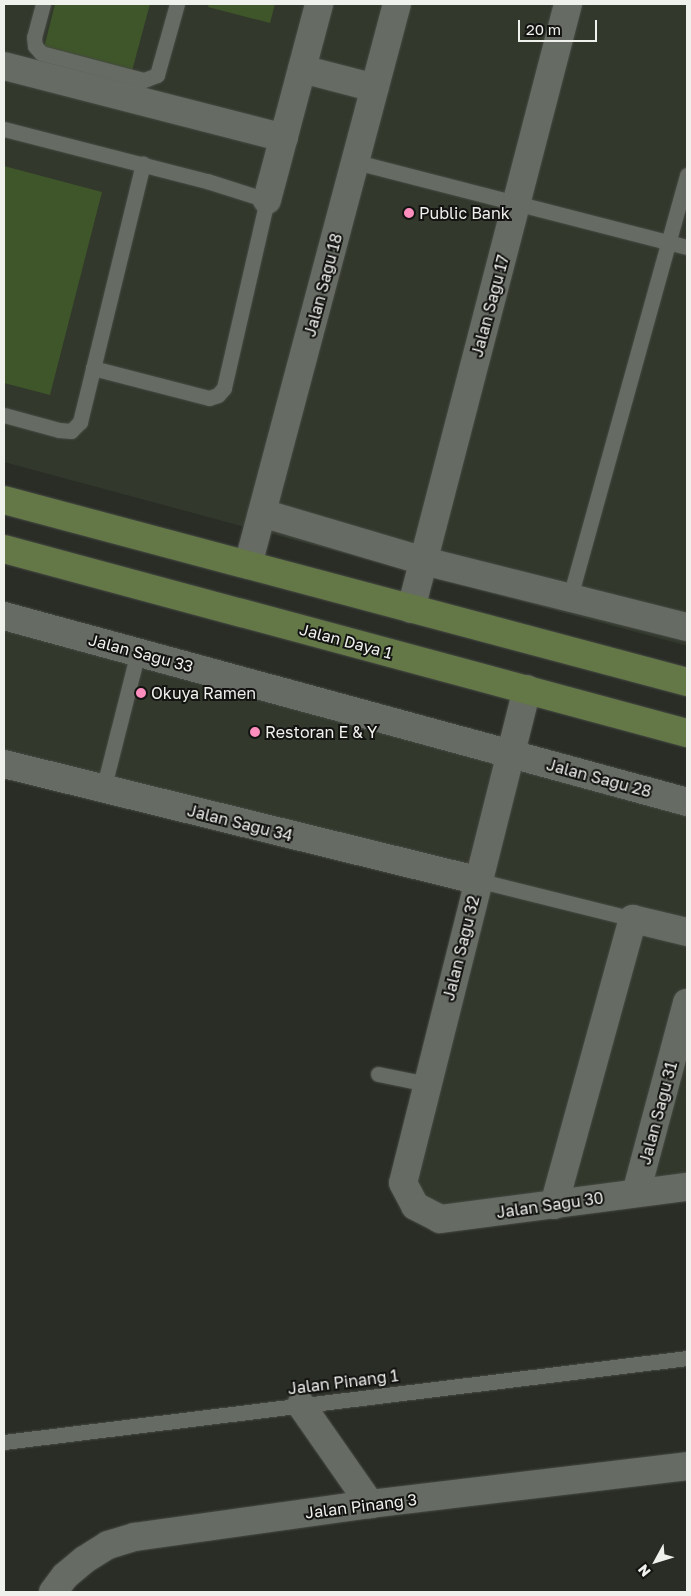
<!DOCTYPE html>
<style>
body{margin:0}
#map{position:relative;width:691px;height:1596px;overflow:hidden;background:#292d26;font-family:"Golos Text",sans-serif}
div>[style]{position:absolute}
.built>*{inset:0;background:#32382c}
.building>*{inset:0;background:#3f552a}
.roads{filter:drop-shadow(0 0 1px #474a44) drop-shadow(0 0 1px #474a44)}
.service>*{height:15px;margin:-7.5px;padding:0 7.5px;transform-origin:7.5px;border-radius:7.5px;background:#666b63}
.minor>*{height:28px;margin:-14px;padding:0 14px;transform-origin:14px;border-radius:14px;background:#666b63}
.secondary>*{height:28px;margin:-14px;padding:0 14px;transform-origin:14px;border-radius:14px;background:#647847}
.dots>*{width:14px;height:14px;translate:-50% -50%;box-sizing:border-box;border:2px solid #131411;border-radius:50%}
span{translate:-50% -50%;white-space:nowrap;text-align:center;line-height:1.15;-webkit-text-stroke:4px #131411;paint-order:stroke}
.poi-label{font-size:16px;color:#eff1ed}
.left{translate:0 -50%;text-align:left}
.street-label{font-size:16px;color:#eff1ed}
.frame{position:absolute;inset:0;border:5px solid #eff1ed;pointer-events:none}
.north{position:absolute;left:631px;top:1536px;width:50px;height:50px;-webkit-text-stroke:4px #131411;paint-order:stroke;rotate:231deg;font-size:14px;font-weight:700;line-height:20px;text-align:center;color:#eff1ed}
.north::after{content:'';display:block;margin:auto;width:18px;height:22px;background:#eff1ed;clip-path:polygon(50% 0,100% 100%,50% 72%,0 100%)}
.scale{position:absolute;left:518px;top:20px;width:79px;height:22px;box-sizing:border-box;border:2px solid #eff1ed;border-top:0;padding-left:6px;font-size:15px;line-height:18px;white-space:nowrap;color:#eff1ed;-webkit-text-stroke:4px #131411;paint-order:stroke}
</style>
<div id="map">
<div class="built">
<div style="clip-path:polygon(4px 4px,687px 4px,687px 646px,4px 462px)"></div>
<div style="clip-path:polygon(4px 605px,687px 791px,687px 1195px,404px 1208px,465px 888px,4px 775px)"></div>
</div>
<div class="building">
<div style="clip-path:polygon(55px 4px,150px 4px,132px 71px,44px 48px)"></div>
<div style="clip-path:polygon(209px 4px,275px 4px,270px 23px,208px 7px)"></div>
<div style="clip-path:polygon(4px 166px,102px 192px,50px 395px,4px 383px)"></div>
</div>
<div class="roads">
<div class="service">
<div style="left:43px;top:4px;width:34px;rotate:105deg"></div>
<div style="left:34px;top:37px;width:9px;rotate:84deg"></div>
<div style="left:35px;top:46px;width:9px;rotate:49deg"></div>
<div style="left:41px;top:53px;width:106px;rotate:14.7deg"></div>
<div style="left:144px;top:80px;width:14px;rotate:-21deg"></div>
<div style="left:157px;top:75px;width:74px;rotate:-74.3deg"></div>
<div style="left:4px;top:129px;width:210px;rotate:14.4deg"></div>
<div style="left:207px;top:181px;width:63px;rotate:17.6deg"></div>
<div style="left:267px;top:200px;width:193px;rotate:102.9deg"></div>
<div style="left:224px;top:388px;width:9px;rotate:131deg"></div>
<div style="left:218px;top:395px;width:9px;rotate:162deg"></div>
<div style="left:209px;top:398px;width:120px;rotate:-165.5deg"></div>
<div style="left:356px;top:162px;width:342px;rotate:14.4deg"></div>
<div style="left:4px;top:415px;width:57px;rotate:15.3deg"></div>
<div style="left:59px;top:430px;width:12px;rotate:5deg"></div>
<div style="left:71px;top:431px;width:13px;rotate:-45deg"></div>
<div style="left:80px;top:422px;width:266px;rotate:-76.3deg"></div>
<div style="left:570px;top:597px;width:438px;rotate:-74.5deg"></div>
<div style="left:103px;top:790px;width:142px;rotate:-75.8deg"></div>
<div style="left:477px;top:880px;width:161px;rotate:14deg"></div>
<div style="left:378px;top:1074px;width:50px;rotate:11.5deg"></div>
<div style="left:4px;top:1442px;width:688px;rotate:-7.01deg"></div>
</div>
<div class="minor">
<div style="left:4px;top:66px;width:289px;rotate:14.4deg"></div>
<div style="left:302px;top:69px;width:75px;rotate:14.6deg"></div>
<div style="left:267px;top:200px;width:203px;rotate:-75.1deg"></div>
<div style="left:262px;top:513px;width:169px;rotate:16.5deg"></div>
<div style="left:424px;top:561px;width:271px;rotate:14.1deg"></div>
<div style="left:248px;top:565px;width:580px;rotate:-75.13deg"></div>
<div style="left:411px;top:609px;width:625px;rotate:-75.45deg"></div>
<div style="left:4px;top:616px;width:708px;rotate:15.23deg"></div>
<div style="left:527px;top:689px;width:509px;rotate:104.09deg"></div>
<div style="left:403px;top:1183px;width:26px;rotate:62deg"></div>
<div style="left:415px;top:1206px;width:28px;rotate:27deg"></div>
<div style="left:440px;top:1219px;width:249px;rotate:-7.4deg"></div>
<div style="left:4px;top:764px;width:487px;rotate:13.8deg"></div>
<div style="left:636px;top:1193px;width:197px;rotate:-75deg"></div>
<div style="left:554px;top:1205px;width:297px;rotate:-74.6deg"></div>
<div style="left:633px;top:919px;width:56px;rotate:13.5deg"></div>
<div style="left:301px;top:1405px;width:121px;rotate:55.1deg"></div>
<div style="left:53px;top:1592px;width:20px;rotate:-53deg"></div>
<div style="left:65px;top:1576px;width:25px;rotate:-40deg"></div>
<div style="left:84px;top:1560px;width:28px;rotate:-32deg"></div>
<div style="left:108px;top:1545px;width:28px;rotate:-17deg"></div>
<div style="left:135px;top:1537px;width:237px;rotate:-8deg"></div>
<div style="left:370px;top:1504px;width:319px;rotate:-6.8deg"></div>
</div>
<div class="secondary">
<div style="left:4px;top:500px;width:707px;rotate:14.92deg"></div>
<div style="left:4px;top:549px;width:707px;rotate:15.08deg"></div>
</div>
</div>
<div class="dots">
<div style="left:409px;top:213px;background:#fd8ebe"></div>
<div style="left:141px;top:693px;background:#fd8ebe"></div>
<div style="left:255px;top:732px;background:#fd8ebe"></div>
</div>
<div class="poi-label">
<span class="left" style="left:419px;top:213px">Public Bank</span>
<span class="left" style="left:151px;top:693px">Okuya Ramen</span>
<span class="left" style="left:265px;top:732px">Restoran E &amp; Y</span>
</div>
<div class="street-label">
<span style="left:323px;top:285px;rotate:-75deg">Jalan Sagu 18</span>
<span style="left:490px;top:306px;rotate:-75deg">Jalan Sagu 17</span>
<span style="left:346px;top:641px;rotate:15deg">Jalan Daya 1</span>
<span style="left:141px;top:653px;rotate:15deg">Jalan Sagu 33</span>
<span style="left:599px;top:778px;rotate:15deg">Jalan Sagu 28</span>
<span style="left:240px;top:823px;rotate:14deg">Jalan Sagu 34</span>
<span style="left:461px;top:948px;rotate:-76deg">Jalan Sagu 32</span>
<span style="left:658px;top:1113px;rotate:-75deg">Jalan Sagu 31</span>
<span style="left:550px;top:1205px;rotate:-8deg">Jalan Sagu 30</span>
<span style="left:343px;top:1382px;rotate:-7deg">Jalan Pinang 1</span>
<span style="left:361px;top:1506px;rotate:-7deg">Jalan Pinang 3</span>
</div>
<div class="frame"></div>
<div class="north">N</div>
<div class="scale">20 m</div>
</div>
